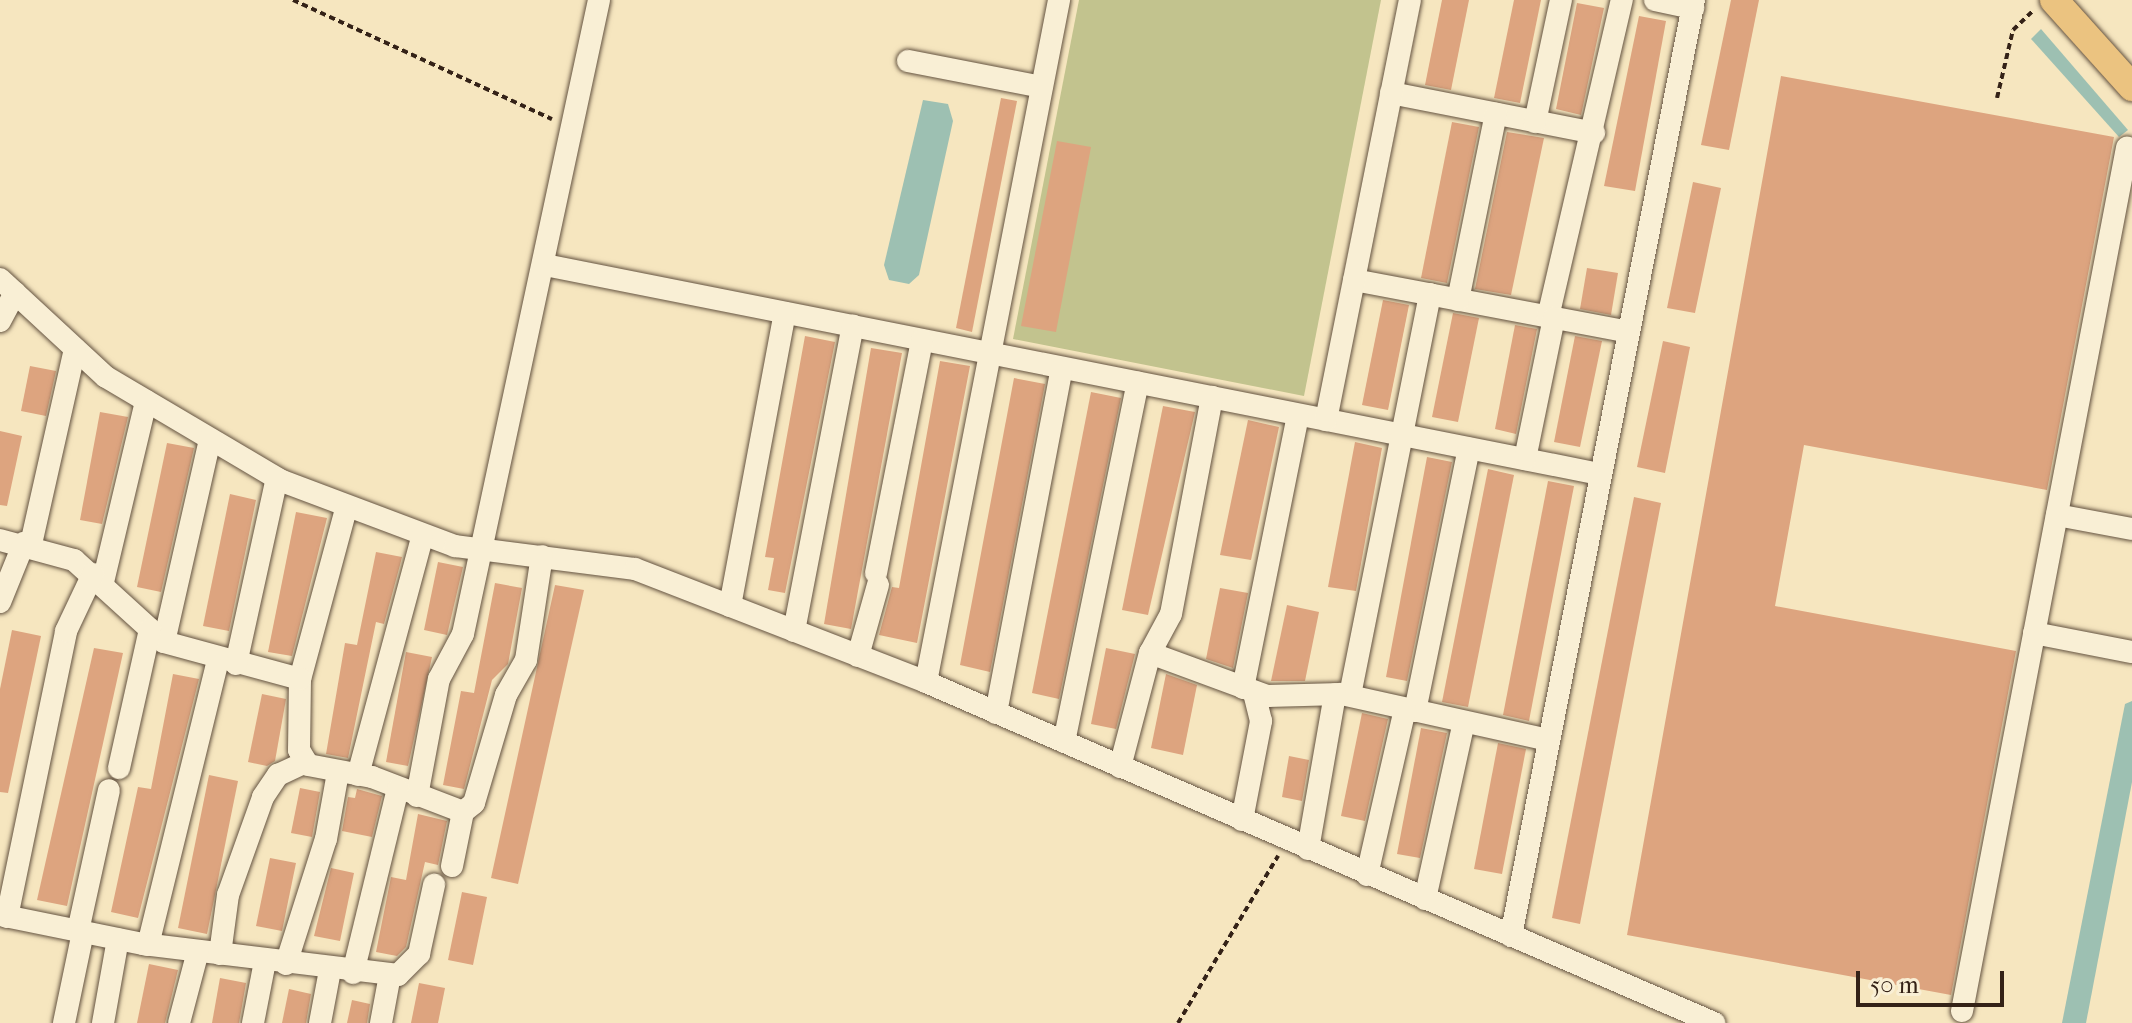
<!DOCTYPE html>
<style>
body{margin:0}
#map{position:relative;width:2132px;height:1023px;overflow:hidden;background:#f6e6bf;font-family:"IM FELL French Canon",serif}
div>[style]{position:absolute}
.green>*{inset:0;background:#c2c38e}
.water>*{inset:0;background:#9dc0b2}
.building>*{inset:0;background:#dda47f}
.path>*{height:4px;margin-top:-2px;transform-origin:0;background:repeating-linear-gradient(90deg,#342217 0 6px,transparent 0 10px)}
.roads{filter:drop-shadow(0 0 2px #645341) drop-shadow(0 0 2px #645341)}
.minor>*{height:22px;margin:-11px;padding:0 11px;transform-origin:11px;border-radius:11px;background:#f9efd5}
.major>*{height:28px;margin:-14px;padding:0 14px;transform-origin:14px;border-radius:14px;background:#ebc380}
span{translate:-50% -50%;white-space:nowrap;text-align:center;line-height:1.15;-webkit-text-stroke:7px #f9efd5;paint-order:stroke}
.scale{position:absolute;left:1856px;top:971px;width:148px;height:36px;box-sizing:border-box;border:4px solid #342217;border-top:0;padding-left:10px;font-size:24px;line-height:28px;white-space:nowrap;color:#342217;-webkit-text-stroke:6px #f9efd5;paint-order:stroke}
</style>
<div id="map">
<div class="green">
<div style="clip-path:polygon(1079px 0,1381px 0,1304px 396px,1013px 339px)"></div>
</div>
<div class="water">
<div style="clip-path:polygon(2041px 29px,2128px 130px,2119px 137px,2031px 39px)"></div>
<div style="clip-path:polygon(923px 100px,948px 104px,953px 121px,919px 275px,909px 284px,889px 280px,884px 265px)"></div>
<div style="clip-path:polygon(2132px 701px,2132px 782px,2086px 1023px,2062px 1023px,2125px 704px)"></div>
</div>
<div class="building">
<div style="clip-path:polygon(1442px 0,1469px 0,1451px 90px,1425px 85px)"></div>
<div style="clip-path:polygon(1514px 0,1541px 0,1520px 103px,1494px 98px)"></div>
<div style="clip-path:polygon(1731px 0,1759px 0,1729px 150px,1701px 145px)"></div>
<div style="clip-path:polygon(1577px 3px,1604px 8px,1581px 115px,1556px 109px)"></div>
<div style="clip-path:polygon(1639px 16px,1666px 21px,1635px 191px,1604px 186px)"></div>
<div style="clip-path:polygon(1781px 76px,2114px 137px,2047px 490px,1804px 445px,1775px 606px,2016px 651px,1951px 995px,1627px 935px)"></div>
<div style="clip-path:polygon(1001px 98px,1017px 101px,972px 332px,956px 328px)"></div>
<div style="clip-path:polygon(1452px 122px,1479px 127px,1447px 283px,1421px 278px)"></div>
<div style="clip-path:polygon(1507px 132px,1544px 138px,1511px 295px,1475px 289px)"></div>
<div style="clip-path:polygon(1057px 141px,1091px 147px,1056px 332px,1021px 326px)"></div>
<div style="clip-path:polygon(1693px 182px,1721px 188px,1695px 313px,1667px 308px)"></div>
<div style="clip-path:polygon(1587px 268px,1618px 273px,1611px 315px,1580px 309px)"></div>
<div style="clip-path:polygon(1383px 300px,1409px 305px,1388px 410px,1362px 405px)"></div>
<div style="clip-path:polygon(1453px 313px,1479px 318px,1458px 422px,1432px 417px)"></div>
<div style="clip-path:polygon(1515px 325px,1537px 329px,1516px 434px,1495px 429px)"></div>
<div style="clip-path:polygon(805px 336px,835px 342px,785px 593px,768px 590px,774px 558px,765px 557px)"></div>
<div style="clip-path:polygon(1575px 336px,1602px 341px,1580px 447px,1554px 442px)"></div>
<div style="clip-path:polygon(1663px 341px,1690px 347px,1665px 473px,1637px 467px)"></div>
<div style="clip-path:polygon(871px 348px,902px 353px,851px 629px,824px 624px)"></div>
<div style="clip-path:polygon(940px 361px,970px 366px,917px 643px,879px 635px,892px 587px,899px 588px)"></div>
<div style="clip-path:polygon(30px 366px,56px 371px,46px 416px,21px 411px)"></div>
<div style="clip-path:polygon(1014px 378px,1045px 384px,990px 672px,960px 665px)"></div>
<div style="clip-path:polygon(1091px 392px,1121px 398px,1059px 699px,1032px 693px)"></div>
<div style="clip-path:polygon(1163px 406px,1195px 412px,1148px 615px,1122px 610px)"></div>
<div style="clip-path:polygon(100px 412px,128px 417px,102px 524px,80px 520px)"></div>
<div style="clip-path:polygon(1248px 420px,1279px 427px,1251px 560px,1220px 555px)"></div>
<div style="clip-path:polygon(0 431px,22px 436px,7px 506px,0 505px)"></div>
<div style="clip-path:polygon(1355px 442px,1382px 448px,1356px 591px,1328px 587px)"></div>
<div style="clip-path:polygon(167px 443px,194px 448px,161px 592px,137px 587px)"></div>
<div style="clip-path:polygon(1427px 457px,1452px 462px,1407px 681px,1386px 677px)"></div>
<div style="clip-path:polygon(1488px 469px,1514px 475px,1468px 707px,1442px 702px)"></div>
<div style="clip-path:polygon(1548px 481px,1574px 486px,1529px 721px,1503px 715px)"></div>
<div style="clip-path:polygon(230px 494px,256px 500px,229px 631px,203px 626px)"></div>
<div style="clip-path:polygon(1634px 497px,1661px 503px,1580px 924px,1552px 918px)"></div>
<div style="clip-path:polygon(296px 512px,327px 518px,292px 656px,268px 652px)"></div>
<div style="clip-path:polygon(376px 552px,402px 557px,400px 565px,384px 624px,376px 622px,348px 758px,326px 754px,345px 643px,357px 645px)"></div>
<div style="clip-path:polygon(438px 562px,463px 567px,447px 635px,424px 630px)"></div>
<div style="clip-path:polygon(495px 583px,522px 588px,508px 664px,492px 680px,464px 789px,443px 785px,461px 691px,474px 693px)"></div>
<div style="clip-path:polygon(555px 585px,584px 590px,518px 884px,491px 878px)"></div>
<div style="clip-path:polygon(1220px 588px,1248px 593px,1233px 668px,1206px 659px)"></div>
<div style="clip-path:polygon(1287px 605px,1319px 612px,1305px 681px,1271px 681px)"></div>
<div style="clip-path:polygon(12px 630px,41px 636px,8px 793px,0 792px,0 689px)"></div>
<div style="clip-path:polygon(94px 648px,123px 653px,67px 906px,37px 900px)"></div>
<div style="clip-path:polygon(1106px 648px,1135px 654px,1116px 729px,1091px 724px)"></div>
<div style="clip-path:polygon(406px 652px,432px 657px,408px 766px,386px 762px)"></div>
<div style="clip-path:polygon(173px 674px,199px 679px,138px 918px,111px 912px,138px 787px,151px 789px)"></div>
<div style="clip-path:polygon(1166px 674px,1197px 685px,1183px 755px,1151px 748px)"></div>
<div style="clip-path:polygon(262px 694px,286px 699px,275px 761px,267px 766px,248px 762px)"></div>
<div style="clip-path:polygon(1362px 713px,1388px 719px,1365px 821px,1341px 816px)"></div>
<div style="clip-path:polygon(1421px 728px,1447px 733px,1420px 858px,1397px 854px)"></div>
<div style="clip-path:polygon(1498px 743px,1526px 749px,1502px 874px,1474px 869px)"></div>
<div style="clip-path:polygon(1289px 756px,1309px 760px,1302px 801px,1282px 797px)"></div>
<div style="clip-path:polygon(209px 775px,238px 781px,207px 934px,178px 928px)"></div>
<div style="clip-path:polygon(300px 788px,320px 792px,312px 837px,291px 833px)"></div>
<div style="clip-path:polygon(357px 789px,382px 796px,372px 837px,342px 831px,348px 797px,355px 798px)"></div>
<div style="clip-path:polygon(418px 814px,447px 821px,438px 865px,425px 862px,406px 947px,397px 956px,376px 952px,391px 877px,406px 880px)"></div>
<div style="clip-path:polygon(270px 858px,296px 863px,282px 931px,256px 926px)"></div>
<div style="clip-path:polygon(331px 868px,354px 873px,340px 941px,314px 936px)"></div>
<div style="clip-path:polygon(462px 892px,487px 897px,473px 965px,448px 960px)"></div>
<div style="clip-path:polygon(149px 964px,178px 970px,165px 1023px,137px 1023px)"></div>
<div style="clip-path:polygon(220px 978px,246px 983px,239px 1023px,212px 1023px)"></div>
<div style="clip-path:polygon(419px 983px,445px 988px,438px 1023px,411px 1023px)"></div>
<div style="clip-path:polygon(289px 989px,311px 994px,306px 1023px,282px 1023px)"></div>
<div style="clip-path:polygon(352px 1000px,370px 1004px,367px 1023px,347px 1023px)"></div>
</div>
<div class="path">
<div style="left:293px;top:0;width:285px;rotate:24.7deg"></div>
<div style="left:1997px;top:98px;width:70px;rotate:-76.8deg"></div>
<div style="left:2013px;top:30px;width:29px;rotate:-44deg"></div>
<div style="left:1178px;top:1023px;width:195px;rotate:-59.1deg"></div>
</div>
<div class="roads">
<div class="minor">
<div style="left:1655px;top:0;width:39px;rotate:12deg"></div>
<div style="left:908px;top:61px;width:136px;rotate:11deg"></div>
<div style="left:1391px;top:93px;width:207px;rotate:11.1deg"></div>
<div style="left:1535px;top:122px;width:125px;rotate:-78deg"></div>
<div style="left:545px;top:265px;width:1076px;rotate:11.21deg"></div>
<div style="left:0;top:279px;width:144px;rotate:42.8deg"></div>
<div style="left:106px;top:377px;width:204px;rotate:30.6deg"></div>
<div style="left:282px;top:481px;width:185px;rotate:20.6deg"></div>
<div style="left:455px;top:546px;width:181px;rotate:7.3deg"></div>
<div style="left:635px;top:569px;width:312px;rotate:21.2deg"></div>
<div style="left:926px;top:682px;width:859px;rotate:23.4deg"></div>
<div style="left:1354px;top:280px;width:279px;rotate:10.7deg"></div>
<div style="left:1458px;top:300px;width:190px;rotate:-78.5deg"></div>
<div style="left:1548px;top:317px;width:326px;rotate:-76.9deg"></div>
<div style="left:0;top:321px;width:32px;rotate:-62deg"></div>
<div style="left:1326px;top:420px;width:428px;rotate:-78.7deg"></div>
<div style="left:1525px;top:459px;width:144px;rotate:-78.4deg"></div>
<div style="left:346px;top:509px;width:176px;rotate:105.1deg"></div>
<div style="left:300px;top:679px;width:71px;rotate:90.8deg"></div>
<div style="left:299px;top:750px;width:17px;rotate:59deg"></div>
<div style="left:308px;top:765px;width:65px;rotate:10.6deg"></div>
<div style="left:372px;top:777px;width:97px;rotate:21deg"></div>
<div style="left:463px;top:812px;width:14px;rotate:-39deg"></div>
<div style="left:474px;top:803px;width:113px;rotate:-73.5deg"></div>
<div style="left:506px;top:695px;width:40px;rotate:-60.3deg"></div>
<div style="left:526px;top:660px;width:105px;rotate:-81.3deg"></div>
<div style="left:2057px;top:515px;width:76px;rotate:10.6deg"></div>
<div style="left:0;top:540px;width:77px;rotate:15.1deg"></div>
<div style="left:74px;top:560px;width:122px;rotate:42.3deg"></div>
<div style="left:164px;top:642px;width:141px;rotate:15.2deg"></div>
<div style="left:31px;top:544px;width:200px;rotate:-77.3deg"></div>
<div style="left:876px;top:573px;width:237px;rotate:-78.8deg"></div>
<div style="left:103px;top:582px;width:186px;rotate:-76.6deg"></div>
<div style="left:0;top:602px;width:64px;rotate:-67.9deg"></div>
<div style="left:730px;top:606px;width:298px;rotate:-79.4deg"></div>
<div style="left:794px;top:631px;width:311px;rotate:-79.1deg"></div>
<div style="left:2034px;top:633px;width:100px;rotate:11deg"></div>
<div style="left:164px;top:642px;width:208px;rotate:-77.2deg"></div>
<div style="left:1150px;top:653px;width:125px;rotate:20.2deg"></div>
<div style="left:1267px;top:696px;width:74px;rotate:-1.5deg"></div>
<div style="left:1341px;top:694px;width:213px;rotate:12.5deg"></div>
<div style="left:858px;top:656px;width:74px;rotate:-74.3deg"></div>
<div style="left:236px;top:664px;width:190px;rotate:-77.6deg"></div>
<div style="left:926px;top:682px;width:695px;rotate:-78.96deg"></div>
<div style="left:1243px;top:688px;width:278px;rotate:-78.6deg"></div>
<div style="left:1350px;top:695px;width:409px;rotate:-78.7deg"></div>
<div style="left:1415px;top:711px;width:268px;rotate:-78.4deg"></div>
<div style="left:996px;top:713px;width:351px;rotate:-79.2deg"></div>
<div style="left:1064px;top:742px;width:367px;rotate:-78.4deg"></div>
<div style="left:1120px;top:767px;width:118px;rotate:-75.3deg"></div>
<div style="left:1150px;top:653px;width:44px;rotate:-61.7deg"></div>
<div style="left:1171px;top:614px;width:221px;rotate:-79.3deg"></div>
<div style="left:119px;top:768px;width:142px;rotate:-77.4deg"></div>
<div style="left:358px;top:775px;width:246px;rotate:-74.9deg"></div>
<div style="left:417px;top:796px;width:119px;rotate:-79.4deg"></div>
<div style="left:439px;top:679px;width:51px;rotate:-61.9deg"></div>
<div style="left:463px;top:634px;width:648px;rotate:-77.89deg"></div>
<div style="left:1242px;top:820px;width:101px;rotate:-79.1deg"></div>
<div style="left:1261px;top:721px;width:30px;rotate:-104deg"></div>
<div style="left:1308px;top:849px;width:157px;rotate:-80.1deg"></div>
<div style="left:452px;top:866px;width:55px;rotate:-78.5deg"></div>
<div style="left:1367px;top:875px;width:170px;rotate:-77.1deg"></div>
<div style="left:1425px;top:899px;width:181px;rotate:-77.6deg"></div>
<div style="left:0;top:915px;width:146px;rotate:11.5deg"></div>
<div style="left:143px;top:944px;width:257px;rotate:6.9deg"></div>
<div style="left:398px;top:975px;width:30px;rotate:-45deg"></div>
<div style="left:419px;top:954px;width:71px;rotate:-77.7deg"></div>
<div style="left:7px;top:917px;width:292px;rotate:-78.3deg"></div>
<div style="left:66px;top:631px;width:63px;rotate:-64.7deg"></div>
<div style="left:78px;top:931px;width:144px;rotate:-77.6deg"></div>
<div style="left:1511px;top:936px;width:954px;rotate:-78.94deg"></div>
<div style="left:148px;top:945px;width:293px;rotate:-76.2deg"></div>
<div style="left:220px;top:954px;width:60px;rotate:-82.3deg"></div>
<div style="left:228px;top:895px;width:104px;rotate:-70.3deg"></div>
<div style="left:263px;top:797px;width:27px;rotate:-56deg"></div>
<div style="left:278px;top:775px;width:31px;rotate:-25deg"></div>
<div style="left:286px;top:964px;width:131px;rotate:-72.3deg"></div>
<div style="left:326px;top:839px;width:68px;rotate:-79.8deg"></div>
<div style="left:353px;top:973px;width:189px;rotate:-76.3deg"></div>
<div style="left:1962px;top:1011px;width:879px;rotate:-79.18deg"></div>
<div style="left:64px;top:1023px;width:93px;rotate:-78.2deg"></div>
<div style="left:103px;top:1023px;width:85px;rotate:-79.9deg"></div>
<div style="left:179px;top:1023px;width:74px;rotate:-75.2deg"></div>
<div style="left:253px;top:1023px;width:63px;rotate:-79deg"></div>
<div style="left:320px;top:1023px;width:54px;rotate:-79.3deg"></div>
<div style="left:381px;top:1023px;width:49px;rotate:-79.4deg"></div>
</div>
<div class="major">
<div style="left:2054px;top:0;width:117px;rotate:48.1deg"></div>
</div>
</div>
<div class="scale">50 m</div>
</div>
